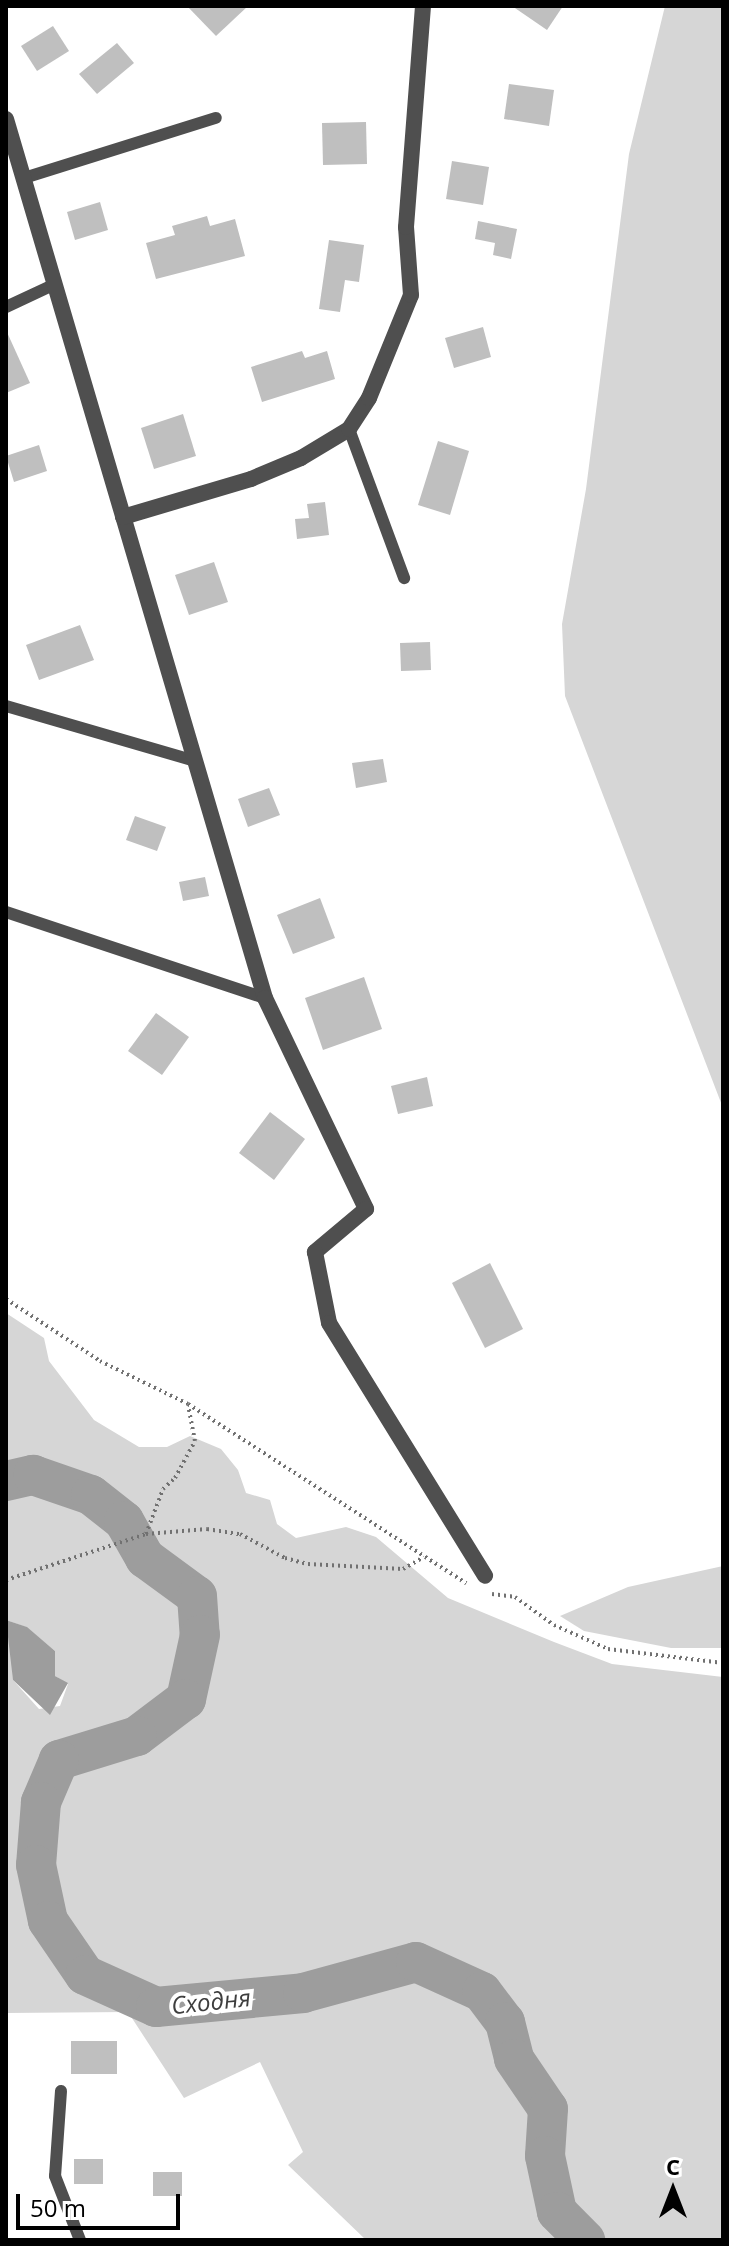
<!DOCTYPE html>
<meta charset="utf-8">
<style>
body{margin:0}
#map{position:relative;width:729px;height:2246px;overflow:hidden;background:#fff;font-family:"Open Sans",sans-serif}
div>[style]{position:absolute}
.green>*{inset:0;background:#d6d6d6}
.water>*{inset:0;background:#9d9d9d}
.river>*{height:40px;margin:-20px;padding:0 20px;transform-origin:20px;border-radius:20px;background:#9d9d9d}
.building>*{inset:0;background:#bfbfbf}
.path>*{height:4px;margin-top:-2px;transform-origin:0;background:repeating-linear-gradient(90deg,#717171 0 2px,transparent 0 6px)}
.service>*{height:12px;margin:-6px;padding:0 6px;transform-origin:6px;border-radius:6px;background:#4f4f4f}
.minor>*{height:16px;margin:-8px;padding:0 8px;transform-origin:8px;border-radius:8px;background:#4f4f4f}
span{translate:-50% -50%;white-space:nowrap;text-align:center;line-height:1.15;-webkit-text-stroke:8px #fff;paint-order:stroke}
.water-label{font-size:24px;color:#3e3e3e;font-style:italic}
.frame{position:absolute;inset:0;border:8px solid #000;pointer-events:none}
.north{position:absolute;left:633px;top:2150px;width:80px;height:80px;-webkit-text-stroke:6px #fff;paint-order:stroke;rotate:0deg;font-size:22px;font-weight:700;line-height:32px;text-align:center;color:#000}
.north::after{content:'';display:block;margin:auto;width:28px;height:36px;background:#000;clip-path:polygon(50% 0,100% 100%,50% 72%,0 100%)}
.scale{position:absolute;left:16px;top:2194px;width:164px;height:36px;box-sizing:border-box;border:4px solid #000;border-top:0;padding-left:10px;font-size:24px;line-height:28px;white-space:nowrap;color:#000;-webkit-text-stroke:6px #fff;paint-order:stroke}
</style>
<div id="map">
<div class="green">
<div style="clip-path:polygon(665px 6px,723px 6px,723px 1108px,565px 696px,562px 624px,586px 489px,629px 154px)"></div>
<div style="clip-path:polygon(6px 1313px,44px 1338px,49px 1361px,94px 1420px,139px 1447px,167px 1447px,190px 1436px,221px 1449px,238px 1470px,246px 1493px,270px 1500px,277px 1524px,296px 1538px,346px 1527px,376px 1537px,448px 1598px,554px 1642px,612px 1664px,723px 1677px,723px 2240px,366px 2240px,288px 2165px,303px 2152px,260px 2062px,184px 2098px,128px 2012px,6px 2013px,6px 1635px,12px 1643px,13px 1680px,39px 1709px,60px 1706px,68px 1684px,55px 1676px,55px 1651px,26px 1627px,6px 1620px)"></div>
<div style="clip-path:polygon(723px 1566px,723px 1648px,671px 1648px,584px 1631px,560px 1616px,628px 1587px)"></div>
</div>
<div class="water">
<div style="clip-path:polygon(6px 1620px,27px 1627px,55px 1651px,55px 1676px,68px 1683px,50px 1715px,13px 1680px)"></div>
</div>
<div class="river">
<div style="left:6px;top:1481px;width:28px;rotate:-13deg"></div>
<div style="left:33px;top:1475px;width:61px;rotate:19deg"></div>
<div style="left:91px;top:1495px;width:42px;rotate:38.2deg"></div>
<div style="left:124px;top:1521px;width:43px;rotate:60.4deg"></div>
<div style="left:145px;top:1558px;width:64px;rotate:36.2deg"></div>
<div style="left:197px;top:1596px;width:39px;rotate:86deg"></div>
<div style="left:200px;top:1635px;width:66px;rotate:102.3deg"></div>
<div style="left:186px;top:1699px;width:61px;rotate:142.9deg"></div>
<div style="left:137px;top:1736px;width:82px;rotate:162.9deg"></div>
<div style="left:59px;top:1760px;width:46px;rotate:113.2deg"></div>
<div style="left:41px;top:1802px;width:63px;rotate:94.5deg"></div>
<div style="left:36px;top:1865px;width:57px;rotate:77.9deg"></div>
<div style="left:48px;top:1921px;width:65px;rotate:55.6deg"></div>
<div style="left:85px;top:1975px;width:78px;rotate:24.3deg"></div>
<div style="left:156px;top:2007px;width:148px;rotate:-5.4deg"></div>
<div style="left:303px;top:1993px;width:117px;rotate:-15.3deg"></div>
<div style="left:416px;top:1962px;width:72px;rotate:24.4deg"></div>
<div style="left:482px;top:1992px;width:38px;rotate:53deg"></div>
<div style="left:505px;top:2022px;width:38px;rotate:76deg"></div>
<div style="left:514px;top:2059px;width:60px;rotate:55.8deg"></div>
<div style="left:548px;top:2109px;width:47px;rotate:93.7deg"></div>
<div style="left:545px;top:2156px;width:57px;rotate:77.9deg"></div>
<div style="left:557px;top:2212px;width:40px;rotate:45deg"></div>
</div>
<div class="building">
<div style="clip-path:polygon(187px 6px,248px 6px,216px 36px)"></div>
<div style="clip-path:polygon(512px 6px,563px 6px,547px 30px)"></div>
<div style="clip-path:polygon(53px 26px,69px 51px,37px 71px,21px 46px)"></div>
<div style="clip-path:polygon(117px 43px,134px 63px,97px 94px,79px 74px)"></div>
<div style="clip-path:polygon(509px 84px,554px 90px,549px 126px,504px 119px)"></div>
<div style="clip-path:polygon(366px 122px,367px 164px,323px 165px,322px 123px)"></div>
<div style="clip-path:polygon(452px 161px,489px 167px,483px 205px,446px 199px)"></div>
<div style="clip-path:polygon(100px 202px,108px 230px,75px 240px,67px 212px)"></div>
<div style="clip-path:polygon(207px 216px,210px 226px,235px 219px,245px 256px,156px 279px,146px 243px,175px 235px,172px 226px)"></div>
<div style="clip-path:polygon(478px 221px,517px 229px,511px 259px,493px 255px,495px 243px,475px 239px)"></div>
<div style="clip-path:polygon(329px 240px,364px 245px,359px 282px,345px 280px,340px 312px,319px 309px)"></div>
<div style="clip-path:polygon(483px 327px,491px 357px,454px 368px,445px 338px)"></div>
<div style="clip-path:polygon(6px 330px,30px 383px,6px 393px)"></div>
<div style="clip-path:polygon(302px 351px,305px 358px,327px 351px,335px 379px,262px 402px,251px 367px)"></div>
<div style="clip-path:polygon(183px 414px,196px 456px,154px 469px,141px 428px)"></div>
<div style="clip-path:polygon(438px 441px,469px 451px,450px 515px,418px 505px)"></div>
<div style="clip-path:polygon(39px 445px,47px 471px,14px 482px,6px 456px)"></div>
<div style="clip-path:polygon(325px 502px,329px 535px,297px 539px,295px 519px,309px 518px,307px 504px)"></div>
<div style="clip-path:polygon(214px 562px,228px 602px,189px 615px,175px 575px)"></div>
<div style="clip-path:polygon(80px 625px,94px 660px,39px 680px,26px 645px)"></div>
<div style="clip-path:polygon(430px 642px,431px 670px,401px 671px,400px 643px)"></div>
<div style="clip-path:polygon(383px 759px,387px 782px,356px 788px,352px 763px)"></div>
<div style="clip-path:polygon(269px 788px,280px 815px,248px 827px,238px 799px)"></div>
<div style="clip-path:polygon(135px 816px,166px 827px,157px 851px,126px 840px)"></div>
<div style="clip-path:polygon(205px 877px,209px 896px,183px 901px,179px 882px)"></div>
<div style="clip-path:polygon(320px 898px,335px 938px,293px 954px,277px 915px)"></div>
<div style="clip-path:polygon(364px 977px,382px 1029px,323px 1050px,305px 998px)"></div>
<div style="clip-path:polygon(156px 1013px,189px 1037px,162px 1075px,128px 1051px)"></div>
<div style="clip-path:polygon(427px 1077px,433px 1106px,398px 1114px,391px 1086px)"></div>
<div style="clip-path:polygon(270px 1112px,305px 1139px,274px 1180px,239px 1153px)"></div>
<div style="clip-path:polygon(490px 1263px,523px 1329px,485px 1348px,452px 1283px)"></div>
<div style="clip-path:polygon(71px 2041px,117px 2041px,117px 2074px,71px 2074px)"></div>
<div style="clip-path:polygon(74px 2159px,103px 2159px,103px 2184px,74px 2184px)"></div>
<div style="clip-path:polygon(153px 2172px,182px 2172px,182px 2196px,153px 2196px)"></div>
</div>
<div class="path">
<div style="left:6px;top:1299px;width:113px;rotate:33.4deg"></div>
<div style="left:100px;top:1361px;width:98px;rotate:26deg"></div>
<div style="left:188px;top:1404px;width:331px;rotate:32.8deg"></div>
<div style="left:146px;top:1534px;width:48px;rotate:-69.3deg"></div>
<div style="left:163px;top:1489px;width:16px;rotate:-43deg"></div>
<div style="left:175px;top:1478px;width:42px;rotate:-61.6deg"></div>
<div style="left:195px;top:1441px;width:36px;rotate:-101deg"></div>
<div style="left:6px;top:1580px;width:147px;rotate:-18.2deg"></div>
<div style="left:146px;top:1534px;width:61px;rotate:-4.7deg"></div>
<div style="left:207px;top:1529px;width:33px;rotate:9deg"></div>
<div style="left:240px;top:1534px;width:51px;rotate:28.1deg"></div>
<div style="left:285px;top:1558px;width:24px;rotate:15deg"></div>
<div style="left:308px;top:1564px;width:95px;rotate:3deg"></div>
<div style="left:403px;top:1569px;width:24px;rotate:-30deg"></div>
<div style="left:492px;top:1594px;width:23px;rotate:7deg"></div>
<div style="left:515px;top:1597px;width:48px;rotate:35.7deg"></div>
<div style="left:554px;top:1625px;width:59px;rotate:24deg"></div>
<div style="left:608px;top:1649px;width:116px;rotate:6.9deg"></div>
</div>
<div class="service">
<div style="left:24px;top:178px;width:201px;rotate:-17.4deg"></div>
<div style="left:6px;top:307px;width:54px;rotate:-25.1deg"></div>
<div style="left:349px;top:429px;width:159px;rotate:69.7deg"></div>
<div style="left:6px;top:706px;width:197px;rotate:16.2deg"></div>
<div style="left:6px;top:912px;width:273px;rotate:18.4deg"></div>
<div style="left:61px;top:2091px;width:85px;rotate:94deg"></div>
<div style="left:55px;top:2176px;width:69px;rotate:68.7deg"></div>
</div>
<div class="minor">
<div style="left:6px;top:119px;width:916px;rotate:73.58deg"></div>
<div style="left:265px;top:998px;width:234px;rotate:64.4deg"></div>
<div style="left:366px;top:1209px;width:67px;rotate:139.9deg"></div>
<div style="left:315px;top:1252px;width:72px;rotate:78.8deg"></div>
<div style="left:329px;top:1323px;width:297px;rotate:58.3deg"></div>
<div style="left:123px;top:517px;width:134px;rotate:-16.5deg"></div>
<div style="left:251px;top:479px;width:54px;rotate:-22.8deg"></div>
<div style="left:301px;top:458px;width:56px;rotate:-31.1deg"></div>
<div style="left:349px;top:429px;width:37px;rotate:-57deg"></div>
<div style="left:369px;top:398px;width:111px;rotate:-67.8deg"></div>
<div style="left:411px;top:295px;width:68px;rotate:-94.2deg"></div>
<div style="left:406px;top:227px;width:222px;rotate:-85.6deg"></div>
</div>
<div class="water-label">
<span style="left:211px;top:2001px;rotate:-6deg">Сходня</span>
</div>
<div class="frame"></div>
<div class="north">С</div>
<div class="scale">50 m</div>
</div>
